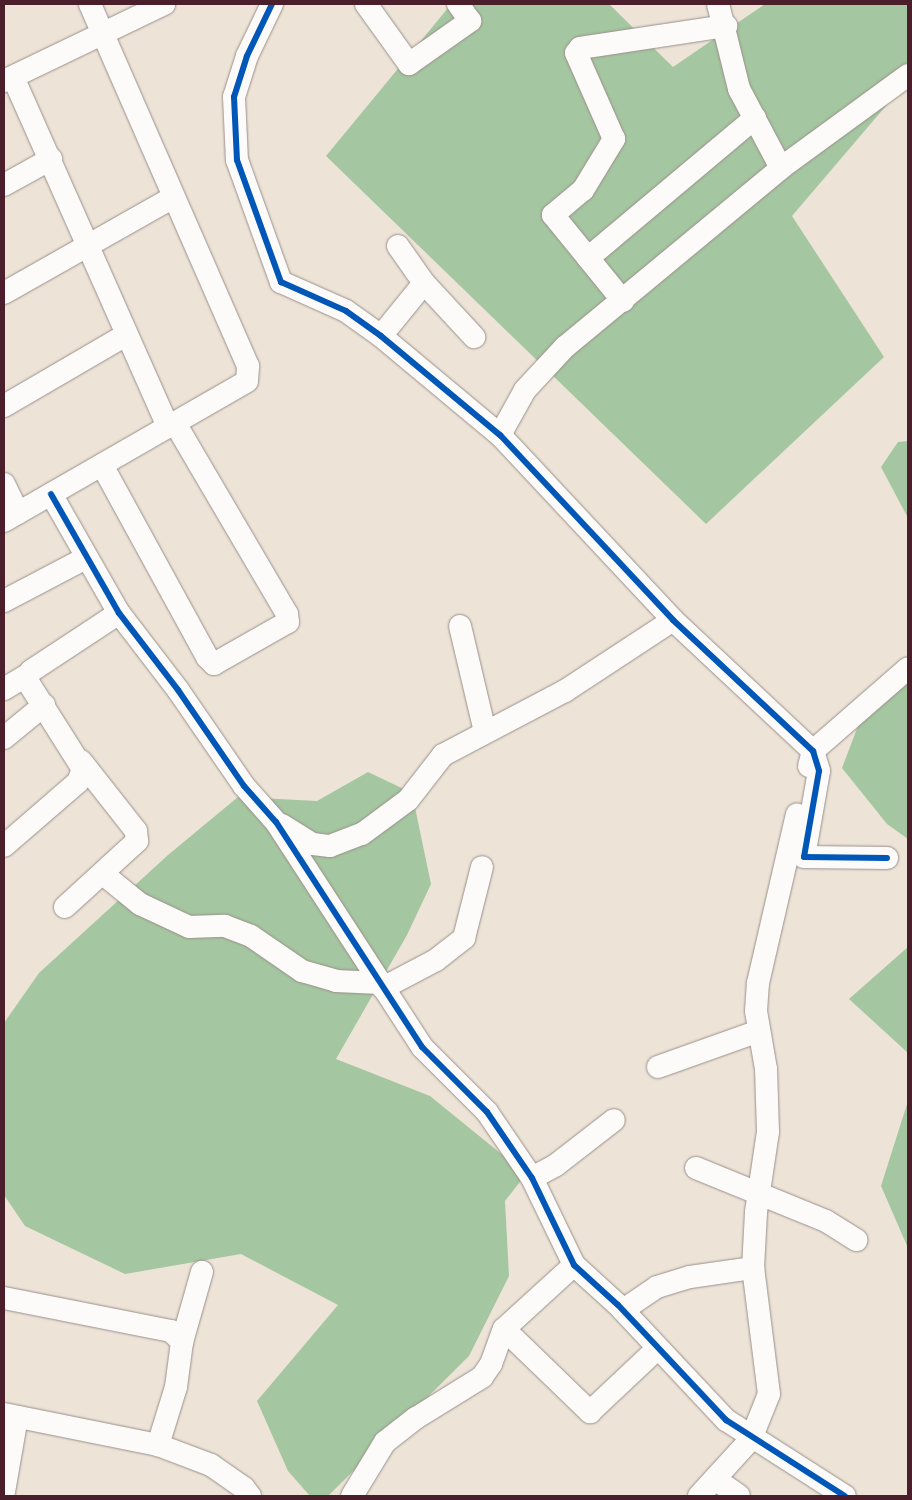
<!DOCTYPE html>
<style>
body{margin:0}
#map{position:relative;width:912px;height:1500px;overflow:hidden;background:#ede4d7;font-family:Pangolin,sans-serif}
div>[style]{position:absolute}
.forest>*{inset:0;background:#a4c6a0}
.roads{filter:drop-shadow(0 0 1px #9a8f8b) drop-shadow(0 0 1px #9a8f8b)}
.street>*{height:22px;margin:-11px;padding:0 11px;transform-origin:11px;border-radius:11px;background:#fcfbf9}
.cycleway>*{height:6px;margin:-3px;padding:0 3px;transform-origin:3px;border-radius:3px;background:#0057b8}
span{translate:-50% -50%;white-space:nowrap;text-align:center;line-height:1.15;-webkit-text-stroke:5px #fbf7ec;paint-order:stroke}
.frame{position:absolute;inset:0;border:5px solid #4a1f2b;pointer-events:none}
</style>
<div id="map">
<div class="forest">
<div style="clip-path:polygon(463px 4px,609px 4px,673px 67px,765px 4px,908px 4px,908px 80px,792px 216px,884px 357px,706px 524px,326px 156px,448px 8px)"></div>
<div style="clip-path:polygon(908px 441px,908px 518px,881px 467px,898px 442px)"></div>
<div style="clip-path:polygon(908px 665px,908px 839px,887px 824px,842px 768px,866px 705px)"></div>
<div style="clip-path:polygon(368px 772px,412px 793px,431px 884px,407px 935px,336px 1059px,430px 1096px,526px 1174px,505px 1201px,509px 1276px,469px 1356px,328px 1496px,310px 1496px,288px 1471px,257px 1401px,338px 1305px,241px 1254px,125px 1274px,25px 1226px,4px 1195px,4px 1023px,39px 973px,168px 855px,238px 797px,317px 801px)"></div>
<div style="clip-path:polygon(908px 947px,908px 1053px,849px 999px)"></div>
<div style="clip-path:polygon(908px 1101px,908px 1248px,881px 1186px)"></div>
</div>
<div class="roads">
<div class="street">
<div style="left:272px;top:4px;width:58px;rotate:115.7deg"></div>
<div style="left:247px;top:56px;width:43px;rotate:107.6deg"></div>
<div style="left:234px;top:97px;width:63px;rotate:87.3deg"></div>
<div style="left:237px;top:160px;width:130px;rotate:70.2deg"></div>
<div style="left:281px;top:282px;width:71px;rotate:24deg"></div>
<div style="left:346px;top:311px;width:43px;rotate:35.5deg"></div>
<div style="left:381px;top:336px;width:155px;rotate:39.8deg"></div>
<div style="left:500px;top:435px;width:253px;rotate:46.9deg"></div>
<div style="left:673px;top:620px;width:192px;rotate:43.1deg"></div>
<div style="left:813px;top:751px;width:21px;rotate:73deg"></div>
<div style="left:819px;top:771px;width:87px;rotate:99.9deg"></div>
<div style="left:804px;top:857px;width:83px;rotate:0.7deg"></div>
<div style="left:366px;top:4px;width:74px;rotate:54.4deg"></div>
<div style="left:409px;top:64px;width:75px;rotate:-35.2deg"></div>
<div style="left:470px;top:21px;width:21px;rotate:-125deg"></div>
<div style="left:718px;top:4px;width:88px;rotate:76.1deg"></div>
<div style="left:739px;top:89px;width:89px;rotate:62deg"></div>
<div style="left:13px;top:77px;width:383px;rotate:66.1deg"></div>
<div style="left:4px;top:81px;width:178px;rotate:-25.7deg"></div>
<div style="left:4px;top:185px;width:54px;rotate:-29deg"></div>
<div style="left:398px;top:246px;width:45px;rotate:54.9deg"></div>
<div style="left:424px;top:283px;width:74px;rotate:47.2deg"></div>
<div style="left:588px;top:258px;width:218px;rotate:-40deg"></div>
<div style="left:4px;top:293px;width:193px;rotate:-29.5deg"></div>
<div style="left:623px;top:301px;width:111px;rotate:-129.1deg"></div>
<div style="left:553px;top:215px;width:39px;rotate:-40deg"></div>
<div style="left:583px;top:190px;width:60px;rotate:-58.7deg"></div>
<div style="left:614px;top:139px;width:94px;rotate:-113.8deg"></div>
<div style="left:576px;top:53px;width:6px;rotate:-51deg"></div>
<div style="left:580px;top:48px;width:148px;rotate:-8.6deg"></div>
<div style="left:381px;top:336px;width:68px;rotate:-50.9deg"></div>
<div style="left:4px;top:406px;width:141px;rotate:-30.2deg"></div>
<div style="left:500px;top:435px;width:51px;rotate:-60.9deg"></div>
<div style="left:525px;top:390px;width:59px;rotate:-47.1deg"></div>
<div style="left:565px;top:347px;width:281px;rotate:-39.6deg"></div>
<div style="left:781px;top:168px;width:157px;rotate:-36.2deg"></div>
<div style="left:102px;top:465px;width:219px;rotate:61.3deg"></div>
<div style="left:207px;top:657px;width:10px;rotate:45deg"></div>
<div style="left:214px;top:664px;width:85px;rotate:-29.6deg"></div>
<div style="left:288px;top:622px;width:8px;rotate:-97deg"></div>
<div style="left:287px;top:614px;width:221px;rotate:-120.4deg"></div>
<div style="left:4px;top:484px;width:32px;rotate:64deg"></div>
<div style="left:51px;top:494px;width:137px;rotate:60.3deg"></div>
<div style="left:119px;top:613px;width:97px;rotate:52.5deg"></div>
<div style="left:178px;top:690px;width:116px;rotate:55.5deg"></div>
<div style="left:244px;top:786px;width:48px;rotate:48.4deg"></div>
<div style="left:276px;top:822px;width:268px;rotate:57deg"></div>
<div style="left:422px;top:1047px;width:92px;rotate:45deg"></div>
<div style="left:487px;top:1112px;width:80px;rotate:55.7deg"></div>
<div style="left:532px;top:1178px;width:97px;rotate:64.2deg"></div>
<div style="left:574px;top:1265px;width:59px;rotate:42.3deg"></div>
<div style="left:618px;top:1305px;width:158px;rotate:46.8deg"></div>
<div style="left:726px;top:1420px;width:141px;rotate:32.6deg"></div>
<div style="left:4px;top:521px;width:280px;rotate:-29.9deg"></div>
<div style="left:247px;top:381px;width:15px;rotate:-86deg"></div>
<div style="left:248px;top:366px;width:395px;rotate:-113.6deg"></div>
<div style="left:4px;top:601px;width:93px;rotate:-27.7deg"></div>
<div style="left:460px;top:626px;width:109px;rotate:76.7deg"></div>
<div style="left:4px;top:689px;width:29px;rotate:-31deg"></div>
<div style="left:4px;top:738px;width:52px;rotate:-39.5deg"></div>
<div style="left:809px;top:766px;width:16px;rotate:-75deg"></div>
<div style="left:813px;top:751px;width:126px;rotate:-41.1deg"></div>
<div style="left:282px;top:825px;width:36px;rotate:32deg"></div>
<div style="left:313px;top:844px;width:17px;rotate:7deg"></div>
<div style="left:330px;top:846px;width:34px;rotate:-21deg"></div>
<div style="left:362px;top:834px;width:57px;rotate:-36.5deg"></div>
<div style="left:408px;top:800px;width:57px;rotate:-52.1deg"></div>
<div style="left:443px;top:755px;width:138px;rotate:-27.7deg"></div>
<div style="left:565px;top:691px;width:129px;rotate:-33.3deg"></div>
<div style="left:4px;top:846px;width:98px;rotate:-40.9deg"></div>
<div style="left:78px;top:782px;width:14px;rotate:-69deg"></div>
<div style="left:83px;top:769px;width:107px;rotate:-122.3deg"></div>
<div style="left:26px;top:679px;width:9px;rotate:-58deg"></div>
<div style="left:31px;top:671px;width:105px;rotate:-33.4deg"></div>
<div style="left:103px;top:874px;width:48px;rotate:39deg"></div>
<div style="left:140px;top:904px;width:54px;rotate:25.1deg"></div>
<div style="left:189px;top:927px;width:36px;rotate:-2deg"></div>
<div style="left:225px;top:926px;width:28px;rotate:21deg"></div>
<div style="left:251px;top:936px;width:62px;rotate:34.5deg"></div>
<div style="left:302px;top:971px;width:35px;rotate:16deg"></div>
<div style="left:336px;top:981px;width:44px;rotate:2.6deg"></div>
<div style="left:65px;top:907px;width:98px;rotate:-42.5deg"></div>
<div style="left:137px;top:841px;width:10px;rotate:-96deg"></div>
<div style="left:136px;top:831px;width:89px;rotate:-128.2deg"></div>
<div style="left:383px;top:988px;width:60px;rotate:-27.8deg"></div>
<div style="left:436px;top:960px;width:36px;rotate:-38deg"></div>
<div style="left:464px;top:938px;width:73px;rotate:-75.8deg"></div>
<div style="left:658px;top:1067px;width:107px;rotate:-19.6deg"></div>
<div style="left:696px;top:1168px;width:140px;rotate:22.2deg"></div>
<div style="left:826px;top:1221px;width:36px;rotate:32deg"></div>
<div style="left:532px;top:1178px;width:27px;rotate:-28deg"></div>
<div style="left:556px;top:1165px;width:73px;rotate:-37.8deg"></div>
<div style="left:574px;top:1265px;width:95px;rotate:137.6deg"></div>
<div style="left:504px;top:1329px;width:120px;rotate:44deg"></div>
<div style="left:590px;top:1412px;width:93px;rotate:-43.3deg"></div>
<div style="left:4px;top:1298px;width:170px;rotate:11.2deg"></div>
<div style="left:171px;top:1331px;width:16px;rotate:45deg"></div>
<div style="left:182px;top:1342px;width:45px;rotate:97.6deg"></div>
<div style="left:176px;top:1387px;width:61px;rotate:107.2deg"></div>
<div style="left:623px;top:1310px;width:41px;rotate:-34.1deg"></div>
<div style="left:657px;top:1287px;width:34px;rotate:-17deg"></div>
<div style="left:690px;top:1277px;width:64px;rotate:-8.1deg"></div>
<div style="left:182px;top:1342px;width:73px;rotate:-74.1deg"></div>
<div style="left:4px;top:1414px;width:157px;rotate:11.4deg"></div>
<div style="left:158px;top:1445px;width:57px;rotate:20.7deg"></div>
<div style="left:211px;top:1465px;width:40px;rotate:34.9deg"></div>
<div style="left:244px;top:1488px;width:10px;rotate:53deg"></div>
<div style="left:715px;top:1479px;width:29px;rotate:35deg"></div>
<div style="left:4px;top:1492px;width:76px;rotate:-80.2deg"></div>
<div style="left:352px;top:1496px;width:63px;rotate:-58.6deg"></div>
<div style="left:385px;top:1442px;width:39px;rotate:-38deg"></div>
<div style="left:416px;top:1418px;width:78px;rotate:-31.8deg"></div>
<div style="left:482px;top:1377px;width:16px;rotate:-55deg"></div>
<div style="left:491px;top:1364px;width:37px;rotate:-70deg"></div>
<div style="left:699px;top:1496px;width:77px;rotate:-47.6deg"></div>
<div style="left:751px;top:1439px;width:48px;rotate:-68.2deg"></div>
<div style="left:769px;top:1394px;width:127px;rotate:-97.2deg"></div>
<div style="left:753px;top:1268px;width:56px;rotate:-86.9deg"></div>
<div style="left:756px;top:1212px;width:81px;rotate:-81.5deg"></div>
<div style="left:768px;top:1132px;width:63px;rotate:-91.8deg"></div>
<div style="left:766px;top:1069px;width:59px;rotate:-99.8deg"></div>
<div style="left:756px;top:1011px;width:28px;rotate:-86deg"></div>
<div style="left:758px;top:983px;width:173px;rotate:-77deg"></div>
</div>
</div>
<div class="cycleway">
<div style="left:272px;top:4px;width:58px;rotate:115.7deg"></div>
<div style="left:247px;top:56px;width:43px;rotate:107.6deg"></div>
<div style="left:234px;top:97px;width:63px;rotate:87.3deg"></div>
<div style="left:237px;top:160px;width:130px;rotate:70.2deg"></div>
<div style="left:281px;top:282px;width:71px;rotate:24deg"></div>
<div style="left:346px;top:311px;width:43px;rotate:35.5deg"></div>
<div style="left:381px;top:336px;width:155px;rotate:39.8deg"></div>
<div style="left:500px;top:435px;width:253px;rotate:46.9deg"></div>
<div style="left:673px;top:620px;width:192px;rotate:43.1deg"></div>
<div style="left:813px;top:751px;width:21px;rotate:73deg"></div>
<div style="left:819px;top:771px;width:87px;rotate:99.9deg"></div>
<div style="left:804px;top:857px;width:83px;rotate:0.7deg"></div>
<div style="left:51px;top:494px;width:137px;rotate:60.3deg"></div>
<div style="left:119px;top:613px;width:97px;rotate:52.5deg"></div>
<div style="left:178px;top:690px;width:116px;rotate:55.5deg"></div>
<div style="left:244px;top:786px;width:48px;rotate:48.4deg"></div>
<div style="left:276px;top:822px;width:268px;rotate:57deg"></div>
<div style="left:422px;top:1047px;width:92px;rotate:45deg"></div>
<div style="left:487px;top:1112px;width:80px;rotate:55.7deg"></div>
<div style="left:532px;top:1178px;width:97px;rotate:64.2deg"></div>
<div style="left:574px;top:1265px;width:59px;rotate:42.3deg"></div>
<div style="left:618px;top:1305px;width:158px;rotate:46.8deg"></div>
<div style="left:726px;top:1420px;width:141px;rotate:32.6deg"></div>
</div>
<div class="frame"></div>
</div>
